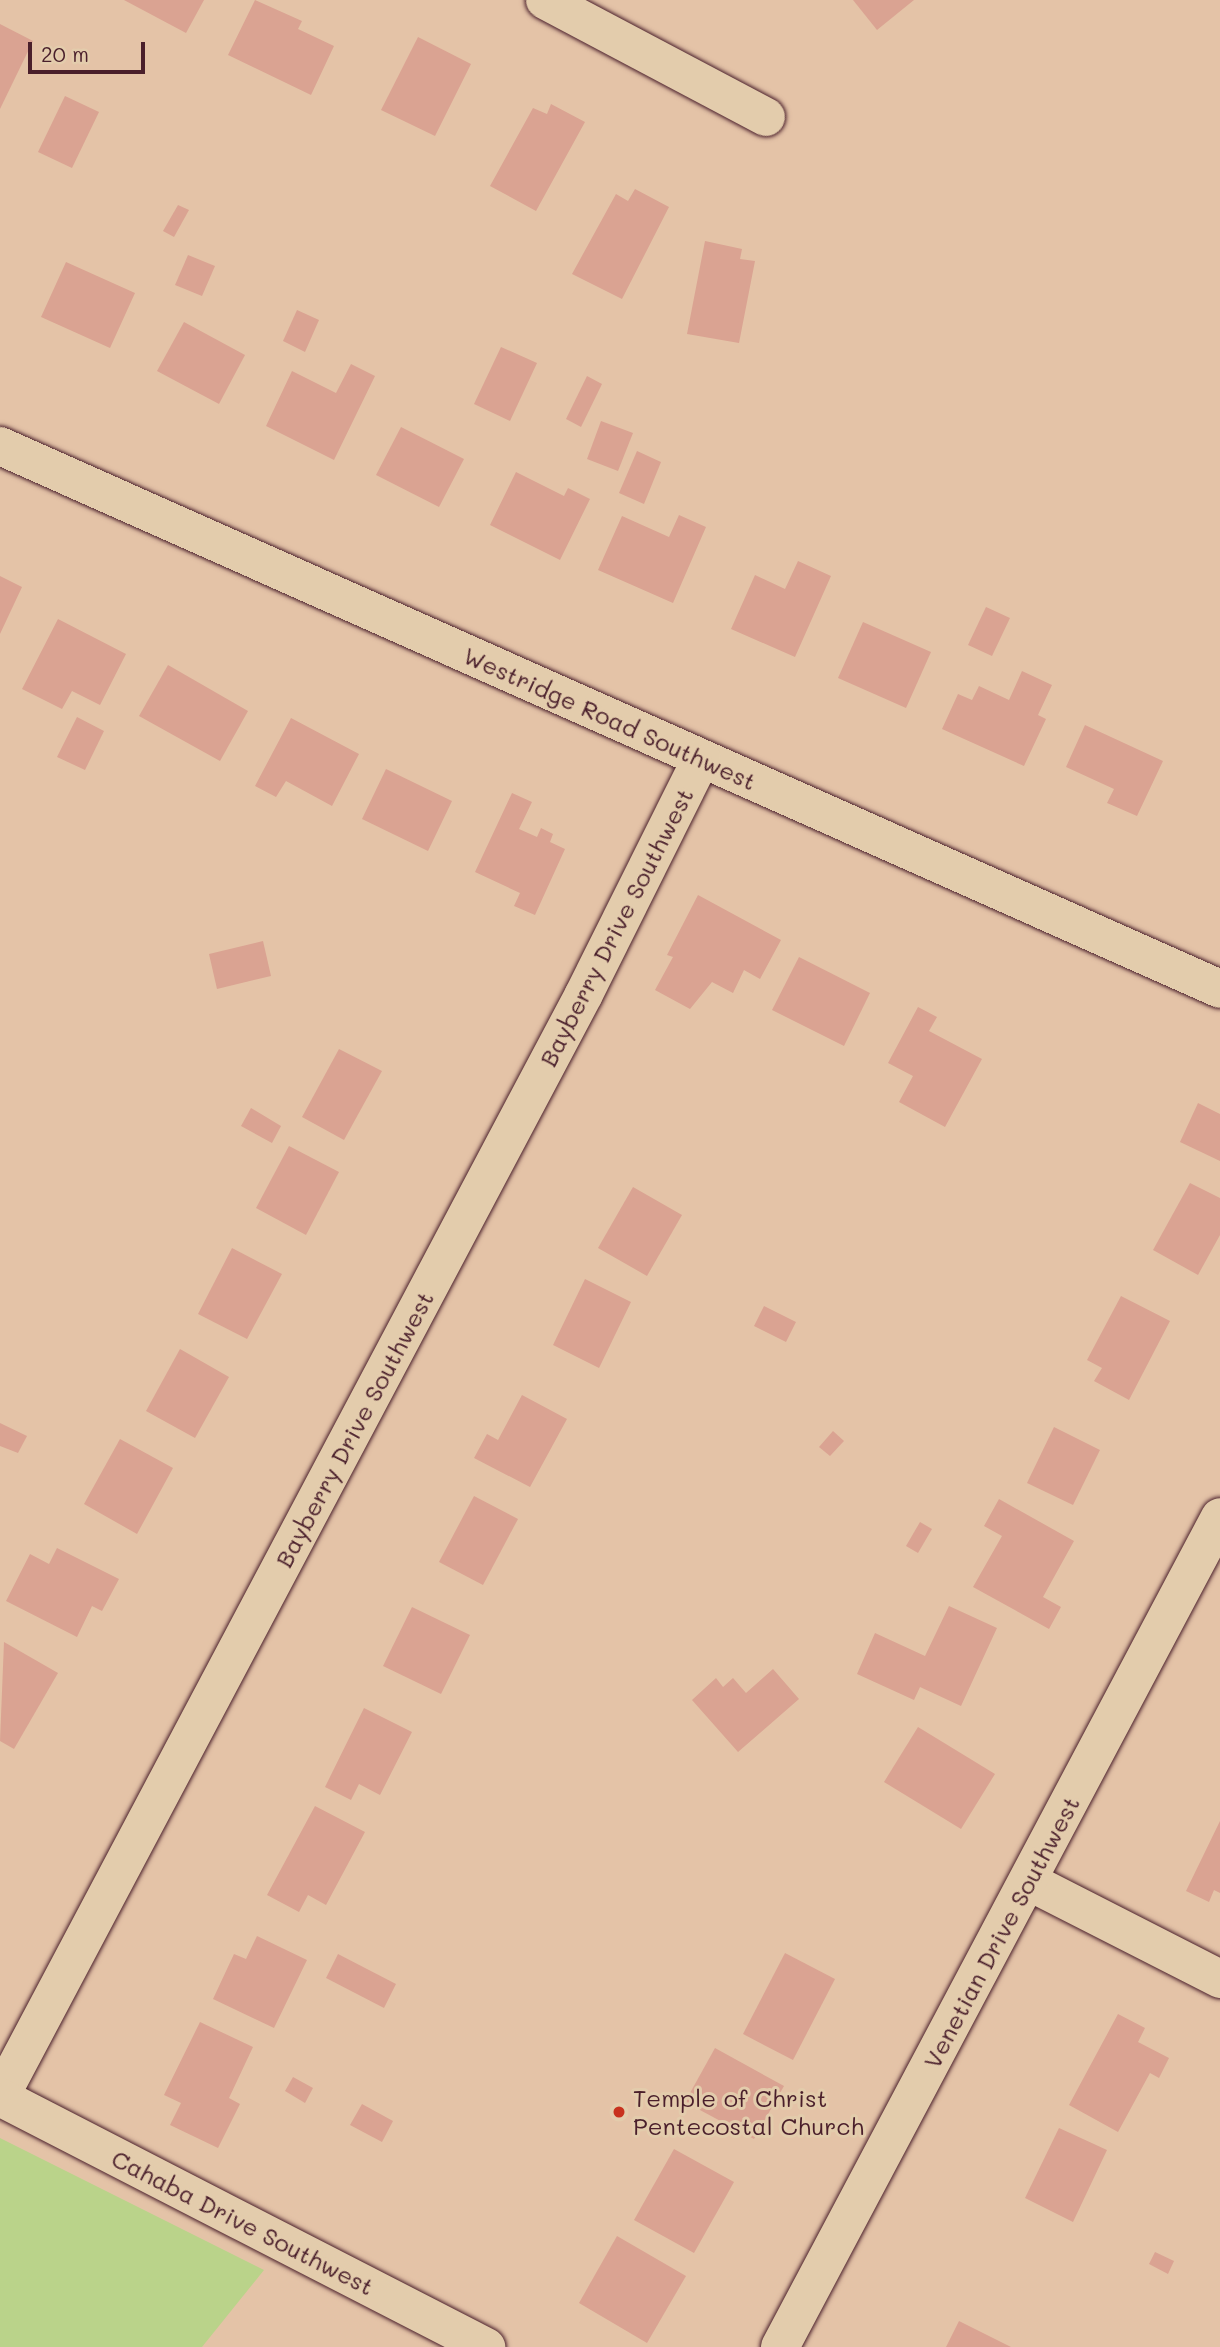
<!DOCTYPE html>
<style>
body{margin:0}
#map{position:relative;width:1220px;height:2347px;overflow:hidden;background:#e4c3a7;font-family:Mali,sans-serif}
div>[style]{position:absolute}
.green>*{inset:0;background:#bad38a}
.building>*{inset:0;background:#daa392}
.roads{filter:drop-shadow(0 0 2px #4a1f2b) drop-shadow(0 0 2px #4a1f2b)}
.street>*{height:38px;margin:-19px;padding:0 19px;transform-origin:19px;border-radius:19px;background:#e3ccac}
.secondary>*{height:38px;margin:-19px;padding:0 19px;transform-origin:19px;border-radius:19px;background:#e3ccac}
.dots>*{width:19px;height:19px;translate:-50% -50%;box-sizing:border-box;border:4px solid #e3ccac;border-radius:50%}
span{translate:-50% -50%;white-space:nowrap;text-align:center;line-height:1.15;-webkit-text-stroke:6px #e3ccac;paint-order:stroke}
.street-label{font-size:24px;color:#4a1f2b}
.poi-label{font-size:24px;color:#4a1f2b}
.left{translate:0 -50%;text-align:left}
.scale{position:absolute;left:28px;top:42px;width:117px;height:32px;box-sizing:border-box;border:4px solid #4a1f2b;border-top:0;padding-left:9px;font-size:21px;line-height:24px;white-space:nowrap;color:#4a1f2b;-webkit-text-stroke:5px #e3ccac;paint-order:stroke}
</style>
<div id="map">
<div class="green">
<div style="clip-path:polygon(0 2138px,264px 2270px,202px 2347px,0 2347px)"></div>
</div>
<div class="building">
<div style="clip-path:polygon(124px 0,204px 0,186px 33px)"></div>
<div style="clip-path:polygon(255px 0,302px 21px,298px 29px,334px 46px,311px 95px,228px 55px)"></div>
<div style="clip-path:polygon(853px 0,914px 0,877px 30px)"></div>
<div style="clip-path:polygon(0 24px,33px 41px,0 109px)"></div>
<div style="clip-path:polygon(418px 37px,471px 64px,435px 136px,381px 110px)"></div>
<div style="clip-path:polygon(65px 96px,99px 112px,72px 168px,38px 152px)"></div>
<div style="clip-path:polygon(551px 104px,585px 122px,536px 211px,490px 186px,533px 108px,547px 114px)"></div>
<div style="clip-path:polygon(635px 189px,669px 207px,622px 299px,572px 274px,616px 194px,628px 201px)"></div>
<div style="clip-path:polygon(178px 205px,189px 210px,174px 237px,163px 231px)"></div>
<div style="clip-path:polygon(705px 241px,742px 249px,740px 259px,755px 261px,739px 343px,687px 334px)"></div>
<div style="clip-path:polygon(188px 255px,215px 266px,202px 296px,175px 285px)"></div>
<div style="clip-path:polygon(66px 262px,135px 293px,110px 348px,41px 317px)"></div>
<div style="clip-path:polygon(297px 310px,319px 320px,305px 352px,283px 341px)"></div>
<div style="clip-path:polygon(184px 322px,245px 355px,219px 404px,157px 371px)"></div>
<div style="clip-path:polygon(501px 347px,537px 363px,510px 421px,474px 404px)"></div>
<div style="clip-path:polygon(351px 364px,375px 376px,334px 460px,266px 426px,292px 371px,336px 393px)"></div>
<div style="clip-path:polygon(587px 376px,602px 384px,581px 427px,566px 419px)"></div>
<div style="clip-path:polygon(601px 421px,633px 433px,618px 471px,587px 459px)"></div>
<div style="clip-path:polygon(401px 427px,464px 459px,439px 507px,376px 475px)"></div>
<div style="clip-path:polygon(637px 451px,661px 462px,644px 504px,619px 493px)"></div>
<div style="clip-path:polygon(516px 472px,564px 496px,568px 488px,590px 499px,560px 560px,490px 525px)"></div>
<div style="clip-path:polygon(679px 515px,706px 527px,673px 603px,598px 570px,622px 516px,669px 537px)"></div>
<div style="clip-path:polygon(798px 561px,831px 576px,795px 657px,731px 629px,755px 575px,785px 589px)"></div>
<div style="clip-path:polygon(0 576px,22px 587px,0 634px)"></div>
<div style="clip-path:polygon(986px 607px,1010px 618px,992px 656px,968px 645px)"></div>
<div style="clip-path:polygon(58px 619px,126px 654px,100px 705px,72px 691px,62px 709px,22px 689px)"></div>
<div style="clip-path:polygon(863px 622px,931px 652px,906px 708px,838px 678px)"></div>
<div style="clip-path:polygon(168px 665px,248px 711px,220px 761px,139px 716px)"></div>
<div style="clip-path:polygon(1022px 671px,1052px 685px,1038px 715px,1046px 719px,1024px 766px,942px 729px,958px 694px,972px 700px,979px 686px,1009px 700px)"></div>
<div style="clip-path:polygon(77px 717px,104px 731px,85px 770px,57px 757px)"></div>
<div style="clip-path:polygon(291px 718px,359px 754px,332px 806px,286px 781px,276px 797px,255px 786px)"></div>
<div style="clip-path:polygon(1085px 725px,1163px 761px,1137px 816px,1107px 803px,1114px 789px,1066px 767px)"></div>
<div style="clip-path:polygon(386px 769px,452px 801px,428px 851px,362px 819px)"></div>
<div style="clip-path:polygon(512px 793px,532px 802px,519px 829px,537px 837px,541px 828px,553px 834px,550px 842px,565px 849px,535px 915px,514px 906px,520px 893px,475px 872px)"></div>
<div style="clip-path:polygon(698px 895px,781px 940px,760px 979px,744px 970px,733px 993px,712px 982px,690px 1009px,655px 990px,673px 957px,667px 955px)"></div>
<div style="clip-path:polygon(263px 941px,271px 976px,217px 989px,209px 954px)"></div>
<div style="clip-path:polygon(799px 957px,870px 993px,844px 1046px,772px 1010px)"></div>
<div style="clip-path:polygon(918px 1007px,937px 1017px,929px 1031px,982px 1059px,945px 1127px,899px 1102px,913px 1076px,888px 1063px)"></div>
<div style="clip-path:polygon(339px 1049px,382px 1071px,344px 1140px,302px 1117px)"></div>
<div style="clip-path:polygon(1198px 1103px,1220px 1114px,1220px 1161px,1180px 1142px)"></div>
<div style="clip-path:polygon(251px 1108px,281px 1126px,272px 1143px,241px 1126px)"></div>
<div style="clip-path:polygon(289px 1146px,339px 1172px,306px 1235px,256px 1208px)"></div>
<div style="clip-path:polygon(1190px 1183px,1220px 1198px,1220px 1235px,1198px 1275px,1153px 1250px)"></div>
<div style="clip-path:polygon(633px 1187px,682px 1215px,647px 1276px,598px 1248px)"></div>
<div style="clip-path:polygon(232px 1248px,282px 1274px,247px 1339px,198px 1314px)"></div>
<div style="clip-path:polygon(585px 1279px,631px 1302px,599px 1368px,553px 1345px)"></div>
<div style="clip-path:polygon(1121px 1296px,1170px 1321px,1129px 1400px,1094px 1381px,1102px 1368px,1087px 1360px)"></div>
<div style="clip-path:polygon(764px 1306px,796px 1322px,786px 1342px,754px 1326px)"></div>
<div style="clip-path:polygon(180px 1349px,229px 1377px,195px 1438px,146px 1411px)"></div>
<div style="clip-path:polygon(522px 1395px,567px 1419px,530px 1487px,474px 1458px,487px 1434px,498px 1440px)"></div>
<div style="clip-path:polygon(0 1423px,27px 1436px,18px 1453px,0 1446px)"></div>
<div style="clip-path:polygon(1054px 1427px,1100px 1450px,1073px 1505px,1027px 1483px)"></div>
<div style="clip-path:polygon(833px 1431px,844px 1441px,830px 1456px,819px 1447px)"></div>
<div style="clip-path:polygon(120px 1439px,173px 1468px,137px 1534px,84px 1504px)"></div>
<div style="clip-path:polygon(474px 1496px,518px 1519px,483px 1585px,439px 1562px)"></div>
<div style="clip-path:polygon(999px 1499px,1074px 1541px,1043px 1597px,1061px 1607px,1049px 1629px,973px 1587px,1002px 1536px,984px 1526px)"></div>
<div style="clip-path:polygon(920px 1522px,932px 1529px,918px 1553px,906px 1546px)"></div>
<div style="clip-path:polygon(57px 1548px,119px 1579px,102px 1611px,92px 1606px,77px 1637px,6px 1601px,30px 1554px,49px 1564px)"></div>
<div style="clip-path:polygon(949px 1606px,997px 1628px,961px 1706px,920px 1687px,914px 1700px,857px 1674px,875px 1633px,925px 1656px)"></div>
<div style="clip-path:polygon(412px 1607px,470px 1635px,441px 1694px,383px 1666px)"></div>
<div style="clip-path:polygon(4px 1642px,58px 1673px,14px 1749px,0 1741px)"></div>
<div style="clip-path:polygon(773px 1669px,799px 1699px,738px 1752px,692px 1700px,716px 1678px,723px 1687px,733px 1678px,746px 1693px)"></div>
<div style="clip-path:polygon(364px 1708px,412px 1732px,380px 1795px,359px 1784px,351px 1800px,325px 1787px)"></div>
<div style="clip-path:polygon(918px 1727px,995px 1774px,961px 1829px,884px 1782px)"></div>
<div style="clip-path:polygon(315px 1806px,365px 1832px,326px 1905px,308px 1895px,299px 1912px,267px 1895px)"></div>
<div style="clip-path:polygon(1220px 1821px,1220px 1893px,1214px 1890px,1209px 1902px,1186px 1891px)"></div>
<div style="clip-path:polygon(257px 1936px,307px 1960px,274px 2028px,213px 1999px,234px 1954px,246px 1959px)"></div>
<div style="clip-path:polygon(785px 1953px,835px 1979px,793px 2060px,743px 2034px)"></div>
<div style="clip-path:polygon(338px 1954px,396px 1984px,384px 2008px,326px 1978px)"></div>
<div style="clip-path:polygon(1118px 2014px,1145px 2028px,1138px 2042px,1169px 2058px,1159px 2078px,1150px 2073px,1118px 2132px,1069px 2105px)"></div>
<div style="clip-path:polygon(200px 2022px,253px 2047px,229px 2098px,240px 2104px,218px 2148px,170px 2125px,181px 2103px,164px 2095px)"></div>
<div style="clip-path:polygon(715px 2048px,784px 2086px,754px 2139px,685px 2102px)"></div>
<div style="clip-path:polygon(293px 2077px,313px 2088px,305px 2103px,285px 2091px)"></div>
<div style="clip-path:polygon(362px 2104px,393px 2121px,382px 2142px,350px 2125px)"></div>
<div style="clip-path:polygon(1059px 2128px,1107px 2150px,1073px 2222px,1025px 2198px)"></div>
<div style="clip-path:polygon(674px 2149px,734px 2182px,694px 2253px,634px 2220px)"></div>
<div style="clip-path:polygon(617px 2236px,686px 2276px,647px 2343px,579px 2303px)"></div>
<div style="clip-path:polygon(1155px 2252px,1174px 2261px,1168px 2274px,1149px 2264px)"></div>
<div style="clip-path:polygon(959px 2321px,1011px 2347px,946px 2347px)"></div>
</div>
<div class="roads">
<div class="street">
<div style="left:545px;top:0;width:250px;rotate:27.9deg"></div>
<div style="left:0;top:446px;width:1335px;rotate:23.99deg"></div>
<div style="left:1028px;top:1881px;width:216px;rotate:27deg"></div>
<div style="left:0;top:2097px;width:1248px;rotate:-62.1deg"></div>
<div style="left:584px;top:994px;width:263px;rotate:-63.5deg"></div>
<div style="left:0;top:2097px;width:547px;rotate:27.22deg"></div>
</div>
<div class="secondary">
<div style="left:780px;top:2347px;width:939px;rotate:-62.07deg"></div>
</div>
</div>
<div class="dots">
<div style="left:619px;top:2112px;background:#c8321e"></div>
</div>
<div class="street-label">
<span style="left:610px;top:718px;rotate:24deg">Westridge Road Southwest</span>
<span style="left:616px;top:927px;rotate:-63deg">Bayberry Drive Southwest</span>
<span style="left:354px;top:1429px;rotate:-62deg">Bayberry Drive Southwest</span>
<span style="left:1001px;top:1932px;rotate:-62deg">Venetian Drive Southwest</span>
<span style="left:243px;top:2222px;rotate:27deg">Cahaba Drive Southwest</span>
</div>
<div class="poi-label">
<span class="left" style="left:633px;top:2112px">Temple of Christ<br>Pentecostal Church</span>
</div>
<div class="scale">20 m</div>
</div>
